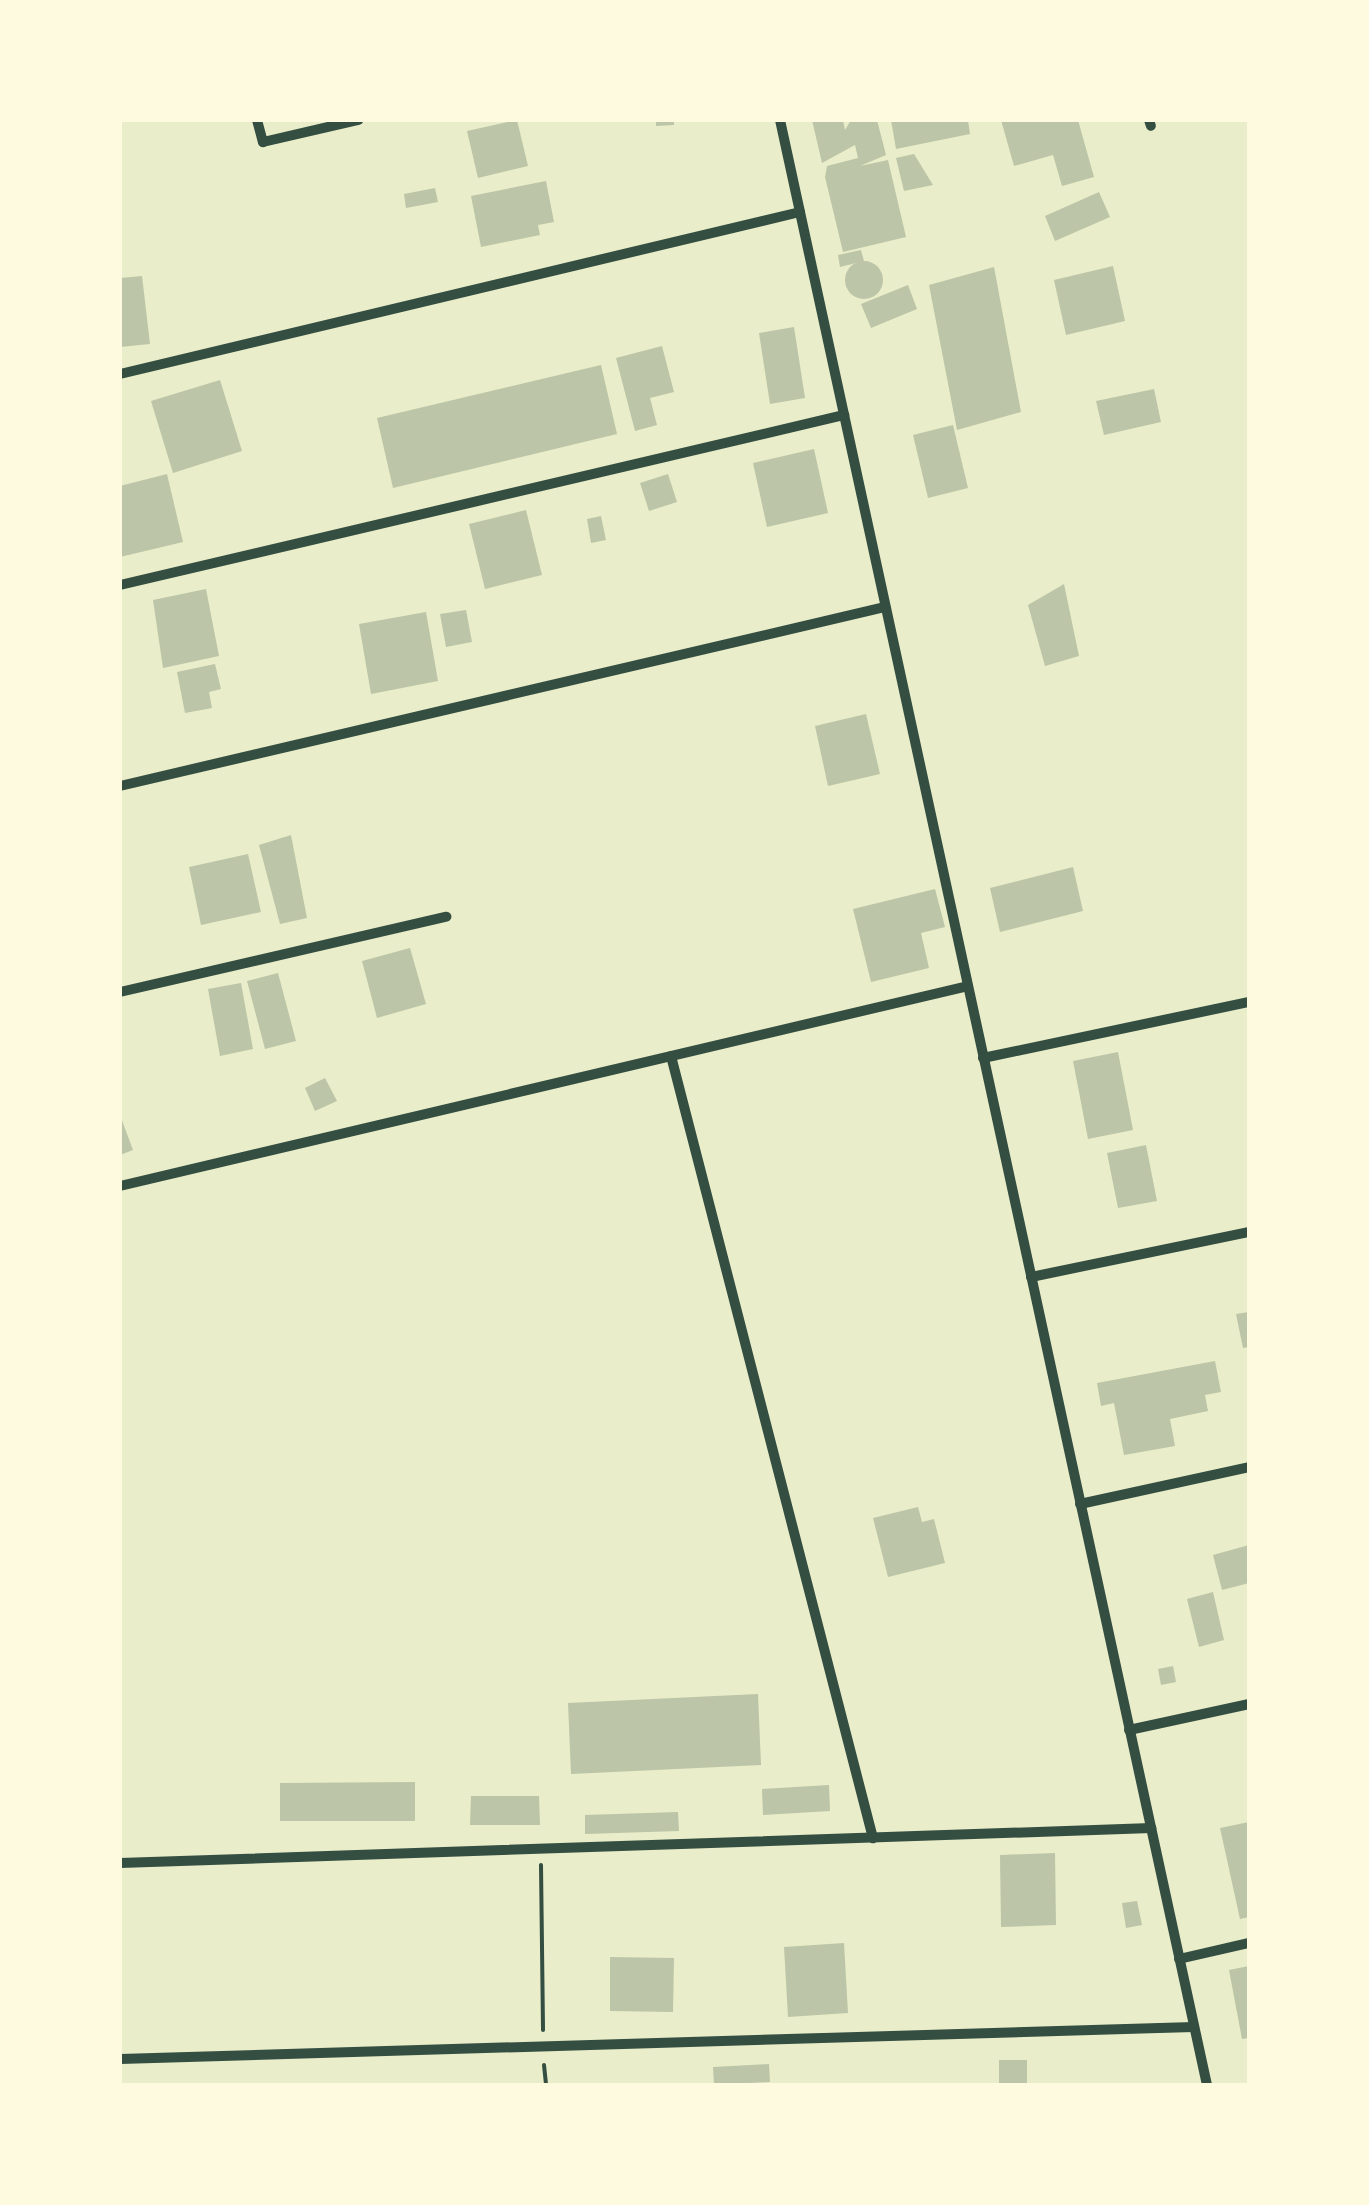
<!DOCTYPE html>
<style>
body{margin:0}
#map{position:relative;width:1369px;height:2205px;overflow:hidden;background:#e9edc9;font-family:"Archivo Narrow",sans-serif}
div>[style]{position:absolute}
.building>*{inset:0;background:#bcc5a7}
.round{border-radius:50%}
.path>*{height:4px;margin:-2px;padding:0 2px;transform-origin:2px;border-radius:2px;background:#344e41}
.minor>*{height:10px;margin:-5px;padding:0 5px;transform-origin:5px;border-radius:5px;background:#344e41}
span{translate:-50% -50%;white-space:nowrap;text-align:center;line-height:1.15;-webkit-text-stroke:9px #fefae0;paint-order:stroke}
.frame{position:absolute;inset:0;border:122px solid #fefae0;pointer-events:none}
</style>
<div id="map">
<div class="building">
<div style="clip-path:polygon(517px 120px,528px 166px,478px 178px,467px 131px)"></div>
<div style="clip-path:polygon(656px 120px,674px 120px,674px 125px,656px 126px)"></div>
<div style="clip-path:polygon(812px 120px,843px 120px,845px 130px,851px 120px,877px 120px,886px 155px,860px 166px,888px 160px,906px 237px,843px 252px,825px 177px,827px 166px,858px 158px,855px 145px,822px 163px)"></div>
<div style="clip-path:polygon(891px 120px,968px 120px,970px 134px,896px 149px)"></div>
<div style="clip-path:polygon(1001px 120px,1078px 120px,1094px 177px,1062px 186px,1053px 155px,1014px 166px)"></div>
<div style="clip-path:polygon(914px 154px,933px 185px,904px 191px,896px 158px)"></div>
<div style="clip-path:polygon(546px 181px,554px 222px,538px 225px,540px 235px,481px 247px,471px 196px)"></div>
<div style="clip-path:polygon(435px 188px,438px 202px,406px 208px,404px 194px)"></div>
<div style="clip-path:polygon(1099px 192px,1110px 217px,1055px 241px,1045px 216px)"></div>
<div style="clip-path:polygon(861px 250px,864px 261px,840px 267px,838px 255px)"></div>
<div class="round" style="left:845px;top:261px;width:38px;height:38px"></div>
<div style="clip-path:polygon(1113px 266px,1125px 321px,1066px 335px,1054px 280px)"></div>
<div style="clip-path:polygon(994px 267px,1021px 412px,957px 430px,929px 285px)"></div>
<div style="clip-path:polygon(142px 276px,150px 344px,120px 347px,120px 278px)"></div>
<div style="clip-path:polygon(908px 285px,917px 309px,871px 328px,861px 304px)"></div>
<div style="clip-path:polygon(794px 327px,805px 398px,770px 404px,759px 333px)"></div>
<div style="clip-path:polygon(662px 346px,674px 392px,650px 398px,657px 425px,635px 431px,616px 358px)"></div>
<div style="clip-path:polygon(601px 365px,617px 434px,393px 488px,377px 418px)"></div>
<div style="clip-path:polygon(220px 380px,242px 451px,173px 473px,151px 401px)"></div>
<div style="clip-path:polygon(1154px 389px,1161px 422px,1104px 435px,1096px 401px)"></div>
<div style="clip-path:polygon(953px 425px,968px 488px,928px 498px,913px 435px)"></div>
<div style="clip-path:polygon(814px 449px,828px 513px,767px 527px,753px 463px)"></div>
<div style="clip-path:polygon(167px 474px,183px 542px,120px 557px,120px 486px)"></div>
<div style="clip-path:polygon(668px 474px,677px 502px,649px 511px,640px 483px)"></div>
<div style="clip-path:polygon(526px 510px,542px 575px,485px 589px,469px 524px)"></div>
<div style="clip-path:polygon(601px 516px,606px 540px,591px 543px,587px 519px)"></div>
<div style="clip-path:polygon(1064px 584px,1079px 656px,1045px 666px,1028px 605px)"></div>
<div style="clip-path:polygon(206px 589px,219px 656px,163px 668px,153px 600px)"></div>
<div style="clip-path:polygon(466px 610px,472px 642px,446px 647px,440px 614px)"></div>
<div style="clip-path:polygon(426px 612px,438px 681px,371px 694px,359px 624px)"></div>
<div style="clip-path:polygon(215px 664px,221px 689px,209px 692px,212px 708px,185px 713px,177px 672px)"></div>
<div style="clip-path:polygon(866px 714px,880px 774px,828px 786px,815px 726px)"></div>
<div style="clip-path:polygon(291px 835px,307px 918px,280px 924px,259px 845px)"></div>
<div style="clip-path:polygon(248px 854px,261px 912px,201px 925px,189px 867px)"></div>
<div style="clip-path:polygon(1073px 867px,1083px 911px,1000px 932px,990px 888px)"></div>
<div style="clip-path:polygon(935px 889px,945px 927px,921px 933px,929px 968px,871px 982px,853px 909px)"></div>
<div style="clip-path:polygon(410px 948px,426px 1004px,377px 1018px,362px 961px)"></div>
<div style="clip-path:polygon(278px 973px,296px 1041px,265px 1049px,247px 981px)"></div>
<div style="clip-path:polygon(241px 983px,253px 1049px,220px 1056px,208px 989px)"></div>
<div style="clip-path:polygon(1118px 1052px,1133px 1130px,1088px 1139px,1073px 1061px)"></div>
<div style="clip-path:polygon(325px 1078px,337px 1101px,315px 1111px,305px 1088px)"></div>
<div style="clip-path:polygon(120px 1115px,133px 1150px,120px 1155px)"></div>
<div style="clip-path:polygon(1146px 1145px,1157px 1201px,1118px 1208px,1107px 1153px)"></div>
<div style="clip-path:polygon(1249px 1312px,1249px 1347px,1243px 1348px,1236px 1314px)"></div>
<div style="clip-path:polygon(1215px 1361px,1221px 1392px,1205px 1395px,1208px 1411px,1170px 1419px,1175px 1446px,1124px 1455px,1114px 1403px,1101px 1406px,1097px 1383px)"></div>
<div style="clip-path:polygon(918px 1507px,922px 1522px,934px 1519px,945px 1563px,888px 1577px,873px 1518px)"></div>
<div style="clip-path:polygon(1249px 1545px,1249px 1583px,1222px 1590px,1213px 1555px)"></div>
<div style="clip-path:polygon(1213px 1592px,1224px 1640px,1199px 1647px,1187px 1599px)"></div>
<div style="clip-path:polygon(1173px 1666px,1176px 1682px,1161px 1685px,1158px 1669px)"></div>
<div style="clip-path:polygon(758px 1694px,761px 1765px,571px 1774px,568px 1703px)"></div>
<div style="clip-path:polygon(415px 1782px,415px 1821px,280px 1821px,280px 1783px)"></div>
<div style="clip-path:polygon(829px 1785px,830px 1811px,763px 1815px,762px 1789px)"></div>
<div style="clip-path:polygon(471px 1796px,539px 1796px,540px 1825px,470px 1825px)"></div>
<div style="clip-path:polygon(678px 1812px,679px 1831px,585px 1834px,585px 1815px)"></div>
<div style="clip-path:polygon(1249px 1822px,1249px 1917px,1240px 1919px,1220px 1828px)"></div>
<div style="clip-path:polygon(1055px 1853px,1056px 1925px,1001px 1927px,1000px 1855px)"></div>
<div style="clip-path:polygon(1137px 1901px,1142px 1925px,1126px 1928px,1122px 1903px)"></div>
<div style="clip-path:polygon(844px 1943px,848px 2013px,788px 2017px,784px 1947px)"></div>
<div style="clip-path:polygon(610px 1957px,674px 1958px,673px 2012px,610px 2011px)"></div>
<div style="clip-path:polygon(1249px 1966px,1249px 2038px,1242px 2039px,1229px 1970px)"></div>
<div style="clip-path:polygon(999px 2060px,1027px 2060px,1027px 2085px,999px 2085px)"></div>
<div style="clip-path:polygon(769px 2064px,770px 2082px,714px 2085px,713px 2067px)"></div>
</div>
<div class="path">
<div style="left:541px;top:1865px;width:165px;rotate:89.3deg"></div>
<div style="left:544px;top:2065px;width:20px;rotate:84deg"></div>
</div>
<div class="minor">
<div style="left:257px;top:120px;width:23px;rotate:75deg"></div>
<div style="left:263px;top:142px;width:98px;rotate:-13deg"></div>
<div style="left:780px;top:120px;width:2011px;rotate:77.74deg"></div>
<div style="left:1149px;top:120px;width:6px;rotate:72deg"></div>
<div style="left:120px;top:374px;width:699px;rotate:-13.4deg"></div>
<div style="left:120px;top:585px;width:744px;rotate:-13.21deg"></div>
<div style="left:120px;top:786px;width:786px;rotate:-13.17deg"></div>
<div style="left:120px;top:992px;width:335px;rotate:-13deg"></div>
<div style="left:671px;top:1056px;width:808px;rotate:75.52deg"></div>
<div style="left:983px;top:1058px;width:272px;rotate:-11.9deg"></div>
<div style="left:120px;top:1186px;width:871px;rotate:-13.27deg"></div>
<div style="left:1031px;top:1277px;width:223px;rotate:-11.7deg"></div>
<div style="left:1080px;top:1504px;width:173px;rotate:-12.3deg"></div>
<div style="left:1129px;top:1730px;width:123px;rotate:-12.2deg"></div>
<div style="left:120px;top:1863px;width:1032px;rotate:-1.94deg"></div>
<div style="left:1179px;top:1959px;width:72px;rotate:-12.9deg"></div>
<div style="left:120px;top:2059px;width:1074px;rotate:-1.71deg"></div>
</div>
<div class="frame"></div>
</div>
